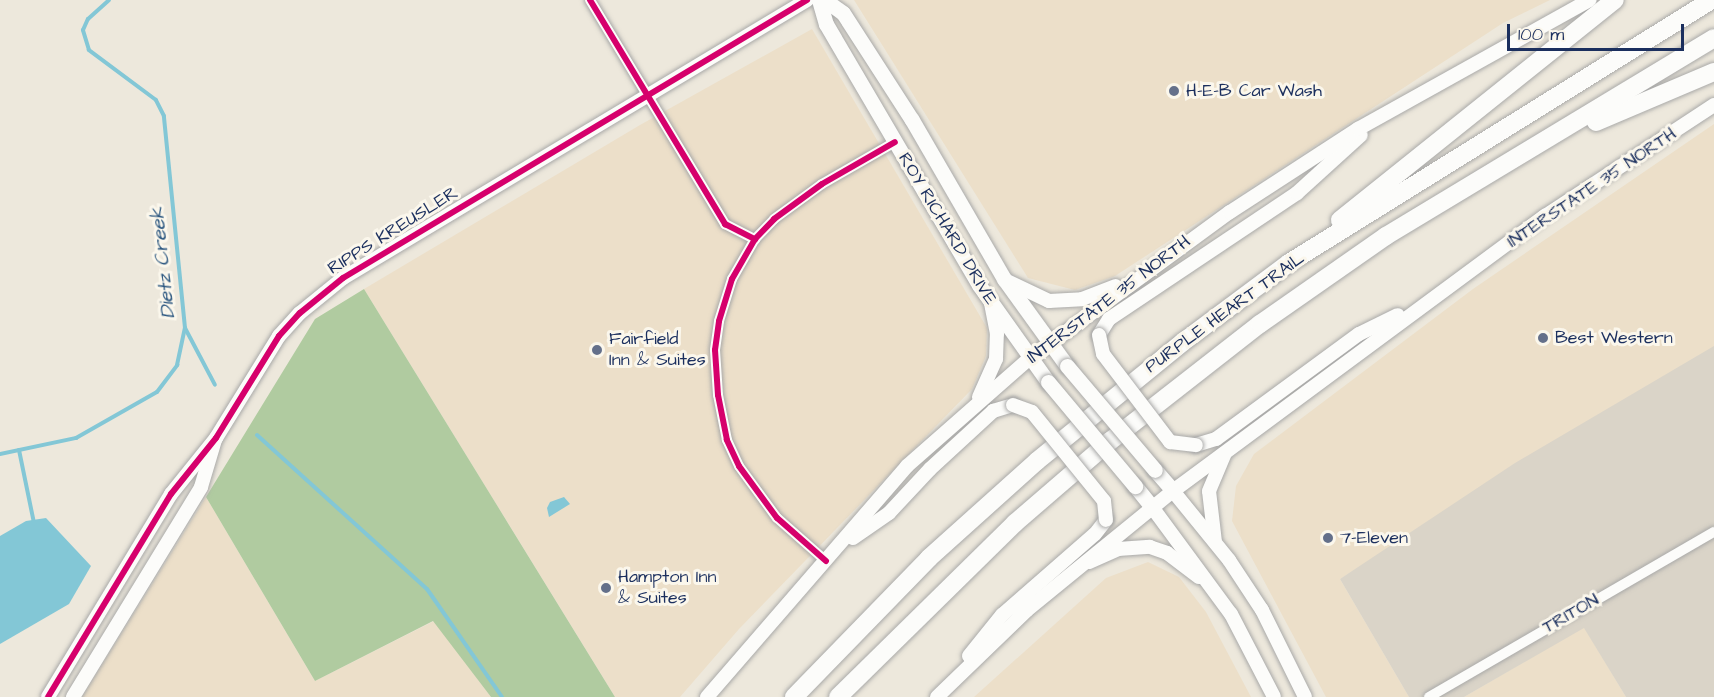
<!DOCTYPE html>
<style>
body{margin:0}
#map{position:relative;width:1714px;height:697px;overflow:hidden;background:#ede8dc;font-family:"Architects Daughter",sans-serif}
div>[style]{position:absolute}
.built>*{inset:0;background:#ecdfc9}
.industrial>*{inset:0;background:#dad4c8}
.forest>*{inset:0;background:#b0cba0}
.water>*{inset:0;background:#83c7d6}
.stream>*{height:4px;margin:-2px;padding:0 2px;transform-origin:2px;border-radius:2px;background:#83c7d6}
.roads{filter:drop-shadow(0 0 2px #a9a9a8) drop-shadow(0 0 2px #a9a9a8)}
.street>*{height:10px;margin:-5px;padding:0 5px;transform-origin:5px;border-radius:5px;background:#fcfcfa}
.secondary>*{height:14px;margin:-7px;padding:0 7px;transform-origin:7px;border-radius:7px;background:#fcfcfa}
.primary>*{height:15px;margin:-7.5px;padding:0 7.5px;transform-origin:7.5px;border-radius:7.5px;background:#fcfcfa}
.highway>*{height:18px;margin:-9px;padding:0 9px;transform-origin:9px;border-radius:9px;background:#fcfcfa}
.bridges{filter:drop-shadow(0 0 2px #a9a9a8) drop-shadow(0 0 2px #a9a9a8)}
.secondary-bridge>*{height:14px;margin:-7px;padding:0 7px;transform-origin:7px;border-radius:7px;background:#fcfcfa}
.primary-bridge>*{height:15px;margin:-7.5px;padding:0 7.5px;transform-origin:7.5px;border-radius:7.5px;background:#fcfcfa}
.cycleway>*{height:6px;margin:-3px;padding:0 3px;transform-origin:3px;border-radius:3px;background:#d6006c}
.dots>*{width:16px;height:16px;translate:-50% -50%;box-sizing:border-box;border:3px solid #fbf7ec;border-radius:50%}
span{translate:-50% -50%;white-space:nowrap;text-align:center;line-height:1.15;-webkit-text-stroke:6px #fbf7ec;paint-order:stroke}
.poi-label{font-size:18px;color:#1b2f5e}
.left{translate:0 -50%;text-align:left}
.street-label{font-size:18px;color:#1b2f5e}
.water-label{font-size:20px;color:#2d5881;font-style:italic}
.scale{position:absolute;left:1507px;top:24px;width:177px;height:27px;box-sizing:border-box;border:3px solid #1b2f5e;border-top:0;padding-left:8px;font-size:18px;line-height:21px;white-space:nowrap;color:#1b2f5e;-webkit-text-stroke:4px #fbf7ec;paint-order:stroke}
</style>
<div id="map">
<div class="built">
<div style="clip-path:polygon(854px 0,1550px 0,1503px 23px,1115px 276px,1075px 290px,1028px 278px)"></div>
<div style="clip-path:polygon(812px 29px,987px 328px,986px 356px,972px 389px,739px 629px,680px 697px,615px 697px,364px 289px,640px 125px)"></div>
<div style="clip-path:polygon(1714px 124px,1714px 349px,1340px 579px,1409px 697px,1326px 697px,1232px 521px,1236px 486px,1254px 454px,1473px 289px)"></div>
<div style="clip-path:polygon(206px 497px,315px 681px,434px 621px,491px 697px,82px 697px)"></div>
<div style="clip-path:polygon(1148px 562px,1179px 577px,1206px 612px,1251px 697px,974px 697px,1106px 578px)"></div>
<div style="clip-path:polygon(1584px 627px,1626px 697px,1464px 697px)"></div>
</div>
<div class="industrial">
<div style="clip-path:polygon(1714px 346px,1714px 697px,1626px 697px,1584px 628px,1464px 697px,1409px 697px,1340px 579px,1515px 463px)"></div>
</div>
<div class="forest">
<div style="clip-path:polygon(364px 289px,383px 320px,615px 697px,491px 697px,433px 621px,315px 681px,206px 497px,315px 319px)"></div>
</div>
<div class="water">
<div style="clip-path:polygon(564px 497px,570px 504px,549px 517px,547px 508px,550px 502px)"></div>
<div style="clip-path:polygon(46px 518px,91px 566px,69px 604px,0 644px,0 536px,26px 521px)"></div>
</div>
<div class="stream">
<div style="left:185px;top:328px;width:64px;rotate:62.2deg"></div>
<div style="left:257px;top:435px;width:229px;rotate:42.2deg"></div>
<div style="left:427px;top:589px;width:131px;rotate:55.2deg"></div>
<div style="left:19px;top:450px;width:75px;rotate:78.4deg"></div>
<div style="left:0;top:454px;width:78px;rotate:-11.9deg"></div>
<div style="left:76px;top:438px;width:93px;rotate:-29.6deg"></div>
<div style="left:157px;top:392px;width:34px;rotate:-53deg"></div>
<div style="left:177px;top:365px;width:38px;rotate:-78deg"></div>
<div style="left:185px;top:328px;width:213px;rotate:-95.7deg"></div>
<div style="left:164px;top:116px;width:18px;rotate:-117deg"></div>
<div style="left:156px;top:100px;width:84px;rotate:-143.3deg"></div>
<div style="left:89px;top:50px;width:21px;rotate:-107deg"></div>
<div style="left:83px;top:30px;width:12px;rotate:-66deg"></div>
<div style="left:88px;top:19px;width:28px;rotate:-42deg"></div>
</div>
<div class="roads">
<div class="street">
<div style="left:590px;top:0;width:262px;rotate:58.9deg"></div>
<div style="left:725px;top:224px;width:34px;rotate:27deg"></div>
<div style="left:826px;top:561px;width:65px;rotate:-138.7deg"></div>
<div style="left:777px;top:518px;width:64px;rotate:-126.2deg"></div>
<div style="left:739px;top:466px;width:29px;rotate:-115deg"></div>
<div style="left:727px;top:440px;width:46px;rotate:-101.3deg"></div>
<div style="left:718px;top:395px;width:45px;rotate:-93.8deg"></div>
<div style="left:715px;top:350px;width:29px;rotate:-82deg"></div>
<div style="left:719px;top:321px;width:44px;rotate:-72.8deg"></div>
<div style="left:732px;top:279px;width:46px;rotate:-60.1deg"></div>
<div style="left:755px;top:239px;width:28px;rotate:-46deg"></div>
<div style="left:774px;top:219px;width:59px;rotate:-36.1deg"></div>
<div style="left:822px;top:184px;width:84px;rotate:-29.9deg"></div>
<div style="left:1429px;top:697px;width:329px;rotate:-30.1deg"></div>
</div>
<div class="secondary">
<div style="left:1005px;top:280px;width:49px;rotate:25.5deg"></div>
<div style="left:1049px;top:301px;width:33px;rotate:-3deg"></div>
<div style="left:1082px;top:299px;width:36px;rotate:-21deg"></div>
<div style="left:1099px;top:335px;width:19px;rotate:-58deg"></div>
<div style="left:1109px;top:319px;width:226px;rotate:-33.8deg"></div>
<div style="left:1297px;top:193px;width:86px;rotate:-42.2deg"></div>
<div style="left:979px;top:397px;width:42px;rotate:-65.9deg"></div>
<div style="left:996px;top:359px;width:25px;rotate:-88deg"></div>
<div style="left:997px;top:334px;width:31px;rotate:-101deg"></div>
<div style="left:1196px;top:445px;width:21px;rotate:-17deg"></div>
<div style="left:1216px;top:439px;width:177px;rotate:-36.3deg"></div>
<div style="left:1359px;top:334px;width:43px;rotate:-26deg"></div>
<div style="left:1173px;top:491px;width:89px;rotate:50.9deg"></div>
<div style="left:1229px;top:560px;width:60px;rotate:56.6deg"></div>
<div style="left:1262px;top:610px;width:97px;rotate:63.7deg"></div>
<div style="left:1152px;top:507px;width:133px;rotate:53.6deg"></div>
<div style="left:1231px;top:614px;width:93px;rotate:62.6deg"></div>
<div style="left:853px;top:538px;width:44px;rotate:-34.8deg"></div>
<div style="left:889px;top:513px;width:60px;rotate:-47deg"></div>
<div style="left:930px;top:469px;width:86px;rotate:-42.6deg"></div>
<div style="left:993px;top:411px;width:21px;rotate:-17deg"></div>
<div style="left:1215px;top:542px;width:51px;rotate:-96.7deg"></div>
<div style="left:1209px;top:491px;width:41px;rotate:-67.2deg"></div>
<div style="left:1089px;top:562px;width:32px;rotate:-24deg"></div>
<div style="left:1118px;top:549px;width:32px;rotate:-4deg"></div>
<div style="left:1150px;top:547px;width:18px;rotate:19deg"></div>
<div style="left:1167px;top:553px;width:40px;rotate:37deg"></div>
<div style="left:969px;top:656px;width:53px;rotate:-51.2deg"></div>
<div style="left:1002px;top:615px;width:123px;rotate:-41.1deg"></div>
<div style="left:1095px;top:534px;width:18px;rotate:-52deg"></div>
<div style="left:48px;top:697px;width:237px;rotate:-58.8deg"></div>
<div style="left:171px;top:494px;width:72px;rotate:-51.2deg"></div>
<div style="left:216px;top:438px;width:120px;rotate:-58.3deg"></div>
<div style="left:279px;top:336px;width:31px;rotate:-48deg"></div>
<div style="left:300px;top:313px;width:55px;rotate:-39.1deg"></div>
<div style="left:343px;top:278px;width:541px;rotate:-30.93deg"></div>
<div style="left:73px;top:697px;width:246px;rotate:-58.6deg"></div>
<div style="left:201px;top:487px;width:49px;rotate:-73.4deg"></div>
<div style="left:707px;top:697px;width:306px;rotate:-49.1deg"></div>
<div style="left:907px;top:466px;width:162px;rotate:-41.3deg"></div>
<div style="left:1029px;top:359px;width:249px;rotate:-36.2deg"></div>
<div style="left:1230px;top:212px;width:153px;rotate:-33deg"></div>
<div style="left:1358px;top:129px;width:265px;rotate:-29.1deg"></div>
<div style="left:937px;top:697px;width:125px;rotate:-44deg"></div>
<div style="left:1027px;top:610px;width:188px;rotate:-39.2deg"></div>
<div style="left:1173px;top:491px;width:463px;rotate:-36.5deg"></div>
<div style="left:1545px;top:216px;width:202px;rotate:-33.3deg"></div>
</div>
<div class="primary">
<div style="left:819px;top:0;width:25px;rotate:74deg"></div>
<div style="left:826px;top:24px;width:303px;rotate:59.6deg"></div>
<div style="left:979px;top:285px;width:119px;rotate:54.6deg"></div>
<div style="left:825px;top:0;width:22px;rotate:36deg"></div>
<div style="left:843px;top:13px;width:127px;rotate:57.2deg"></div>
<div style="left:912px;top:120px;width:184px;rotate:59.9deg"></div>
<div style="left:1004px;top:279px;width:107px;rotate:54.1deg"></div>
<div style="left:1155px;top:470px;width:28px;rotate:49deg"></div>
<div style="left:1135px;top:486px;width:27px;rotate:51deg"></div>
</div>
<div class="highway">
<div style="left:1596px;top:122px;width:128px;rotate:-23deg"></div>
<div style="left:1340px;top:220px;width:352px;rotate:-38.7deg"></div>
<div style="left:794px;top:697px;width:194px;rotate:-45.8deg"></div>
<div style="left:929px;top:558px;width:145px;rotate:-41.9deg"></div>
<div style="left:1037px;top:461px;width:188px;rotate:-39.2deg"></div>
<div style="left:1183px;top:342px;width:132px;rotate:-36.7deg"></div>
<div style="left:1289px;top:263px;width:498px;rotate:-31.9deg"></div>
<div style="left:838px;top:697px;width:248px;rotate:-44.5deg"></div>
<div style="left:1015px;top:523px;width:125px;rotate:-40.8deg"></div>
<div style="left:1110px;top:441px;width:190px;rotate:-38deg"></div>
<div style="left:1260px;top:324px;width:154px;rotate:-34.9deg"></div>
<div style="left:1386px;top:236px;width:383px;rotate:-31.1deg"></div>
</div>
</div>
<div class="bridges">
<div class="secondary-bridge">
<div style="left:1099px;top:335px;width:19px;rotate:78deg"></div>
<div style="left:1103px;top:354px;width:111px;rotate:52.7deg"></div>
<div style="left:1170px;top:442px;width:26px;rotate:7deg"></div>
<div style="left:1013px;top:405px;width:20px;rotate:20deg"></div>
<div style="left:1032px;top:412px;width:114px;rotate:51deg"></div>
<div style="left:1104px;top:501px;width:19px;rotate:84deg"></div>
</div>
<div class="primary-bridge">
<div style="left:1067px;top:366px;width:136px;rotate:49.8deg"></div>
<div style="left:1048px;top:382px;width:136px;rotate:50.1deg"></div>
</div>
</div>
<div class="cycleway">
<div style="left:590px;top:0;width:262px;rotate:58.9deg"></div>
<div style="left:725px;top:224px;width:34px;rotate:27deg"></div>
<div style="left:826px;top:561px;width:65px;rotate:-138.7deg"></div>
<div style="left:777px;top:518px;width:64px;rotate:-126.2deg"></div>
<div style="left:739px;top:466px;width:29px;rotate:-115deg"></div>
<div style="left:727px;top:440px;width:46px;rotate:-101.3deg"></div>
<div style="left:718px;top:395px;width:45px;rotate:-93.8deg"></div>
<div style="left:715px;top:350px;width:29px;rotate:-82deg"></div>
<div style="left:719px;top:321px;width:44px;rotate:-72.8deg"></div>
<div style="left:732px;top:279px;width:46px;rotate:-60.1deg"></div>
<div style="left:755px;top:239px;width:28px;rotate:-46deg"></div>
<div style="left:774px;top:219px;width:59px;rotate:-36.1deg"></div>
<div style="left:822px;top:184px;width:84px;rotate:-29.9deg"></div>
<div style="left:48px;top:697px;width:237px;rotate:-58.8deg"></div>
<div style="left:171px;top:494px;width:72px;rotate:-51.2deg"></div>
<div style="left:216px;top:438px;width:120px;rotate:-58.3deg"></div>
<div style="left:279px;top:336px;width:31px;rotate:-48deg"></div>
<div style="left:300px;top:313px;width:55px;rotate:-39.1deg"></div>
<div style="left:343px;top:278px;width:541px;rotate:-30.93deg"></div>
</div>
<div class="dots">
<div style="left:1174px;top:91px;background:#64708a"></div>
<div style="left:1543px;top:338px;background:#64708a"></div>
<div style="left:597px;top:350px;background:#64708a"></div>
<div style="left:1328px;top:538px;background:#64708a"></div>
<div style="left:606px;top:588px;background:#64708a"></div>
</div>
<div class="poi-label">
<span class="left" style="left:1186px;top:91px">H-E-B Car Wash</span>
<span class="left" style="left:1555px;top:338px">Best Western</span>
<span class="left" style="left:609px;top:350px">Fairfield<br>Inn &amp; Suites</span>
<span class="left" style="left:1340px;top:538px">7-Eleven</span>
<span class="left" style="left:618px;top:588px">Hampton Inn<br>&amp; Suites</span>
</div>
<div class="street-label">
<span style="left:1592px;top:188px;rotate:-34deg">INTERSTATE 35 NORTH</span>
<span style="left:947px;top:229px;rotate:59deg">ROY RICHARD DRIVE</span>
<span style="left:393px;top:231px;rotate:-32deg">RIPPS KREUSLER</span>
<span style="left:1109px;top:300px;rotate:-37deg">INTERSTATE 35 NORTH</span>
<span style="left:1225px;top:313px;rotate:-36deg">PURPLE HEART TRAIL</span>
<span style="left:1571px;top:614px;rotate:-30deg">TRITON</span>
</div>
<div class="water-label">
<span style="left:163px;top:263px;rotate:-96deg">Dietz Creek</span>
</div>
<div class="scale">100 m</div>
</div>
